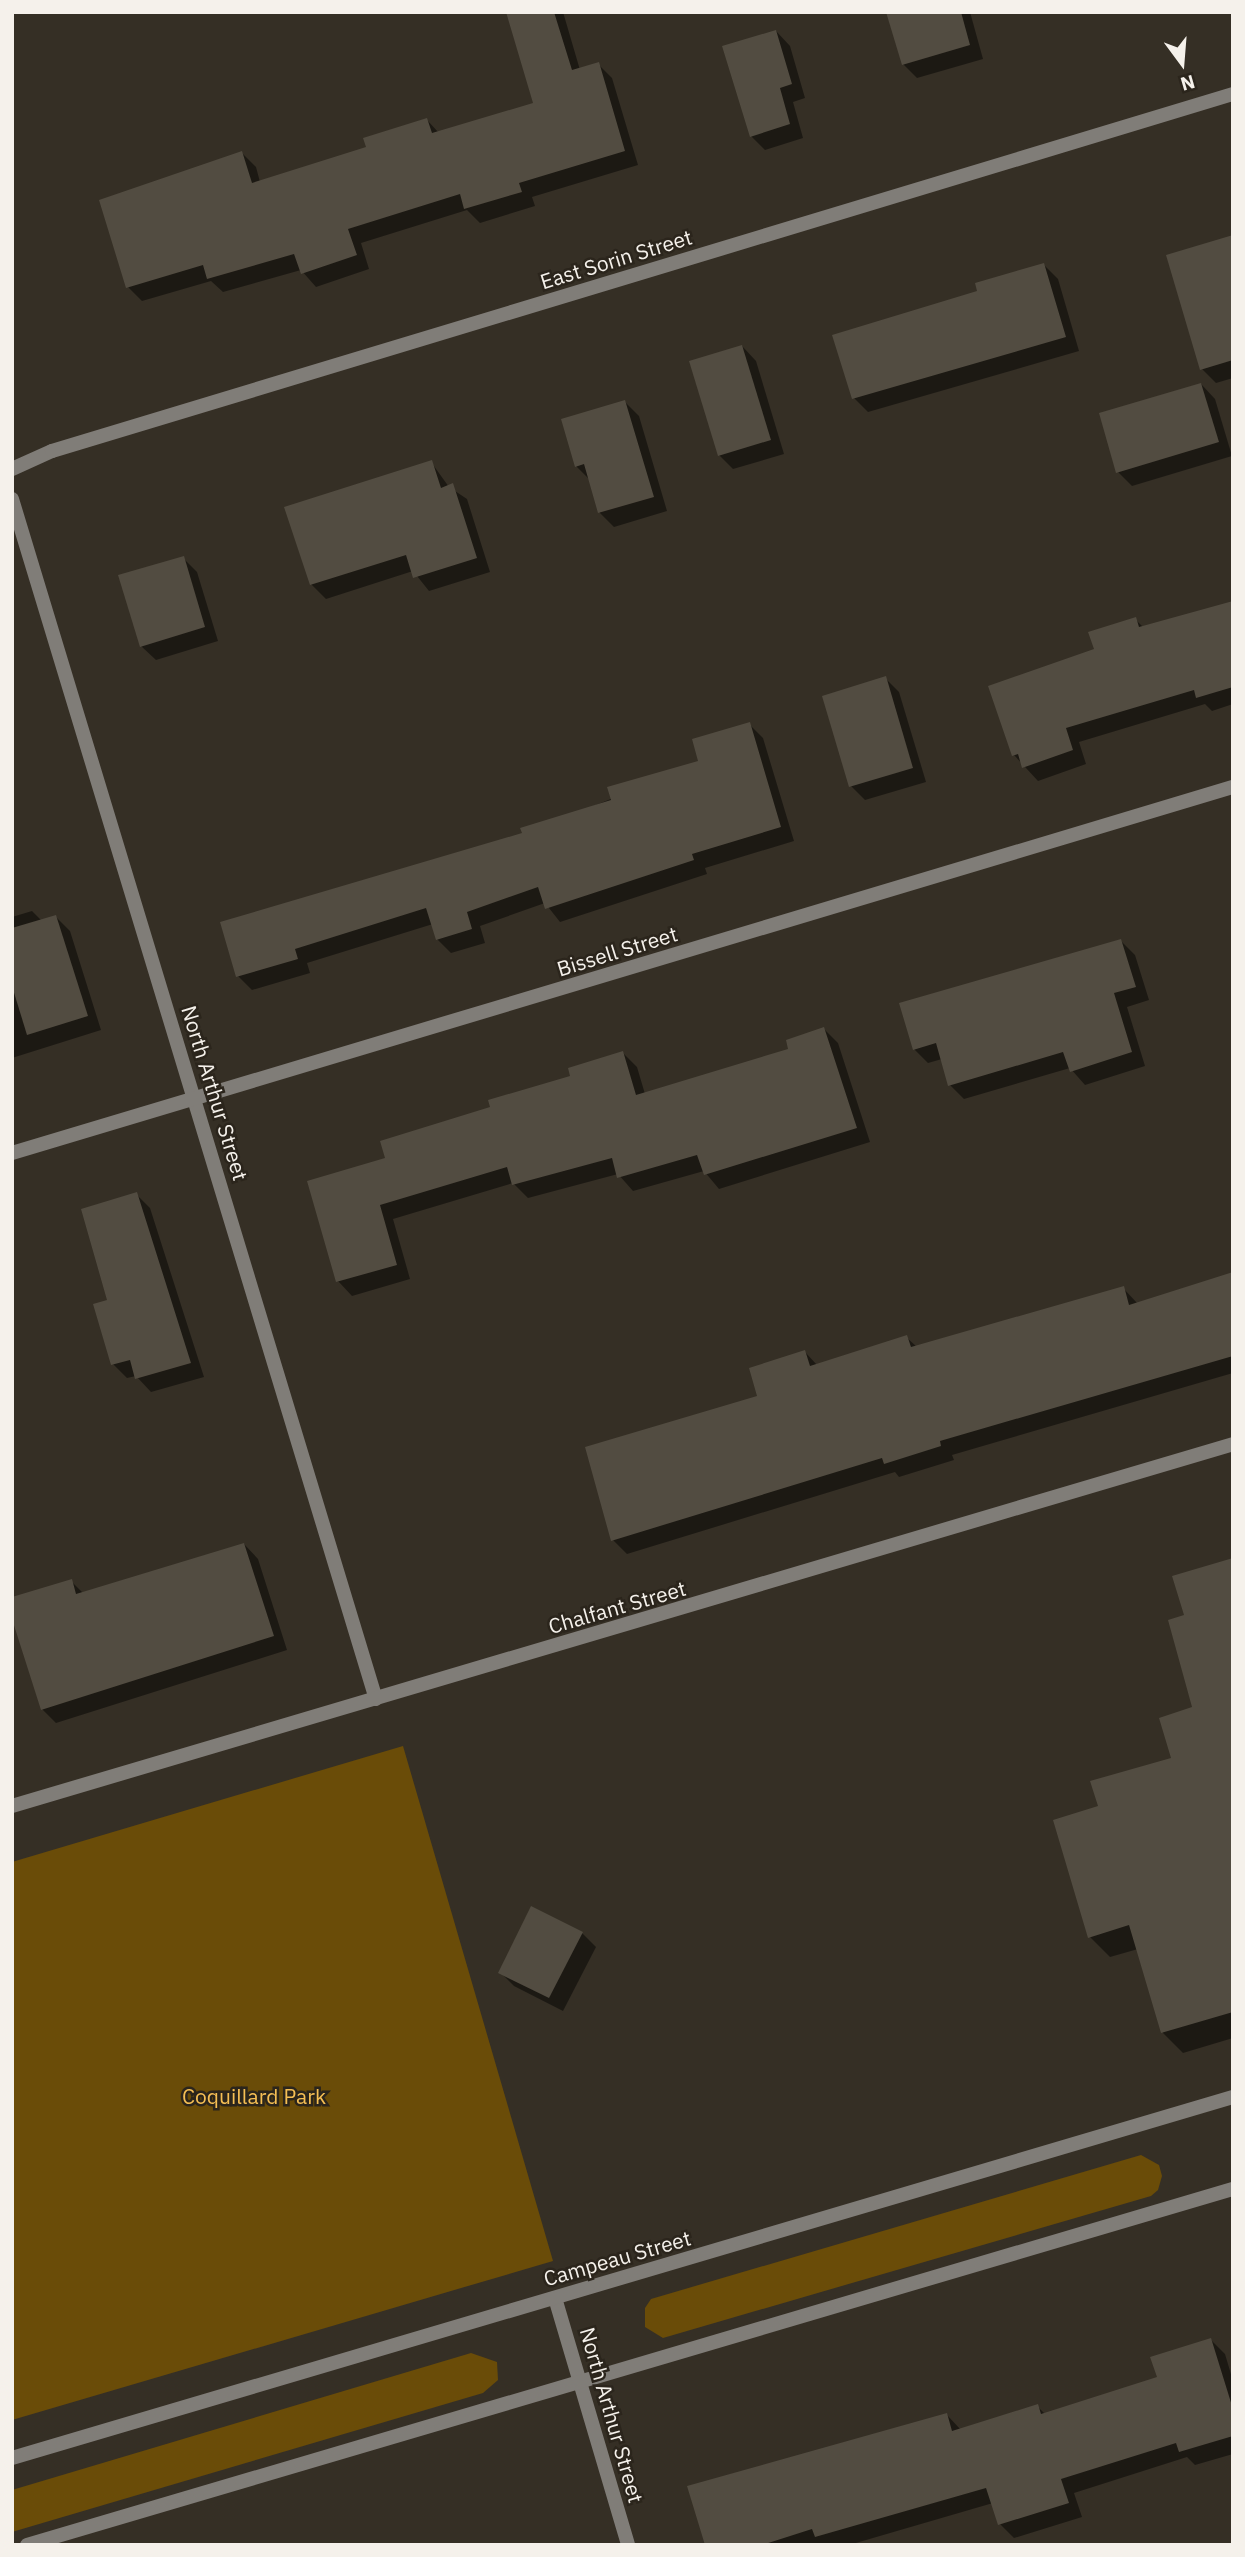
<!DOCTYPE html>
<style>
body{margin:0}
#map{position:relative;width:1245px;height:2557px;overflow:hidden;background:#352f25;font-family:"IBM Plex Sans",sans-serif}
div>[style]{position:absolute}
.green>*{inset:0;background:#6a4c08}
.shadow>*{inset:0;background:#0007}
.building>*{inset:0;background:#524c41}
.minor>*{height:14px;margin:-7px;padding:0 7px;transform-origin:7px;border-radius:7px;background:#807d78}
span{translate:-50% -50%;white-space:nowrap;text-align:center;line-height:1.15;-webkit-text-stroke:5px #2b251c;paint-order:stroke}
.street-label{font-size:21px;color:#f5f1eb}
.park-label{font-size:21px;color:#f6bf54}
.frame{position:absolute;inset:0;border:14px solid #f5f1eb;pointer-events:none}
.north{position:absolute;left:1147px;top:28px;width:70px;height:70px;-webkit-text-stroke:5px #2b251c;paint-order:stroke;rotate:164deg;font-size:19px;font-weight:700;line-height:28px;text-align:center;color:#f5f1eb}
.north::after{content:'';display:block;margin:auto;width:24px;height:32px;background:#f5f1eb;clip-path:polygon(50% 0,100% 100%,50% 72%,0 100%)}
</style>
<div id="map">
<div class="green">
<div style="clip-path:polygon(403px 1746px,553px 2261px,12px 2420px,12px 1862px)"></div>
<div style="clip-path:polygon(1141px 2155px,1159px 2165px,1162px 2176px,1158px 2190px,1151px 2196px,663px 2338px,645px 2327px,645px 2308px,651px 2299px)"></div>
<div style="clip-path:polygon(471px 2353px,497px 2362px,498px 2380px,483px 2393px,12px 2532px,12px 2490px)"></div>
</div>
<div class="shadow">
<div style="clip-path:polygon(508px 12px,563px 12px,580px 70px,598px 64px,612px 78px,638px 165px,532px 197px,535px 206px,480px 223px,467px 210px,361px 243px,369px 269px,316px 287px,301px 270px,223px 292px,211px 281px,142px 301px,128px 287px,242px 153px,256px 167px,260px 182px,368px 148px,427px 120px,439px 133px,535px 104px)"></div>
<div style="clip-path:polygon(888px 12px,970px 12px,983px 59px,917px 78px,903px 64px)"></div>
<div style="clip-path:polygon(776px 31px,790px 46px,805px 98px,793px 102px,803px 138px,765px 150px,751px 136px)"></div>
<div style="clip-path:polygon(1233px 244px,1233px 378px,1216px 383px,1202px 369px)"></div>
<div style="clip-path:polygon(1044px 265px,1058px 279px,1079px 351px,868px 412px,854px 398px,979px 292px)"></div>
<div style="clip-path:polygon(742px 346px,756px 361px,784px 454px,733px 469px,719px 455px)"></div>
<div style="clip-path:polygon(1201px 384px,1215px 399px,1232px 456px,1132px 486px,1118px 472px)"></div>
<div style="clip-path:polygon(625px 402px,639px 416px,667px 511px,614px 527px,600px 513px,591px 481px,576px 466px)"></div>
<div style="clip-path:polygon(431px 462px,449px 487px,467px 499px,490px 572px,429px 591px,413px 571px,326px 599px,311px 584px)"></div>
<div style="clip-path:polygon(183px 558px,197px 572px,218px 641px,156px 660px,141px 646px)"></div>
<div style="clip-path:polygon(1233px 607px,1233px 704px,1212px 711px,1205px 704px,1079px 742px,1086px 764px,1038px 781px,1014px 755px,1096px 650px,1135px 619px,1144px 628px)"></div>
<div style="clip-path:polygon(885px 678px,899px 692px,926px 782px,865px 800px,851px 786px)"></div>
<div style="clip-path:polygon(749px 724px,763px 738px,794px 841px,705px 868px,707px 874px,560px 922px,545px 903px,480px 926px,485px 943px,451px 953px,437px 939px,433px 924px,307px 963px,310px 973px,252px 990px,238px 976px,524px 834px,700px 763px)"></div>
<div style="clip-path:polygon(32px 911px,42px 921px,56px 917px,70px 931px,101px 1030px,12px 1058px,12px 917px)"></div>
<div style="clip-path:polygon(1121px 941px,1135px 955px,1149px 1000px,1127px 1007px,1145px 1066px,1085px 1085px,1070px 1068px,964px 1099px,950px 1085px,942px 1059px,928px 1063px,914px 1049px)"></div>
<div style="clip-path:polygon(824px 1029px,838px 1043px,870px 1142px,719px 1189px,704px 1171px,633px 1191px,618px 1174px,528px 1198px,513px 1183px,393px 1219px,410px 1279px,352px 1296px,338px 1281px,387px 1159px,623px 1053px,637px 1067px,645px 1094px,791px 1050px)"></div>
<div style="clip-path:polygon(136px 1194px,150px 1208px,204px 1377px,151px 1392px,136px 1376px,127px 1378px,113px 1364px,109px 1302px)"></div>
<div style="clip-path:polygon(1233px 1274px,1233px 1373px,952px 1455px,954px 1460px,899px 1477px,895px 1472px,627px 1554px,613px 1540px,805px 1352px,817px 1365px,906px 1337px,917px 1347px,1123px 1288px,1138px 1304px)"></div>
<div style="clip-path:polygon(244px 1544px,258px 1559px,287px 1650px,56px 1723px,42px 1709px,71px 1581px,84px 1594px)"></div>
<div style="clip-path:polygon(1233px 1560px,1233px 2038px,1183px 2053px,1163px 2033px,1138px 1949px,1110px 1957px,1090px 1937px,1100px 1808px,1173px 1759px,1195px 1708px,1187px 1616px)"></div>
<div style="clip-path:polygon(582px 1933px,596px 1947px,563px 2011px,514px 1986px,500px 1972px)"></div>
<div style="clip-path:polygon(1211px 2340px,1225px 2354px,1233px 2381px,1233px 2454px,1195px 2465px,1187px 2457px,1074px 2493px,1082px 2517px,1014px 2538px,1000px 2524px,993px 2503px,849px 2545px,707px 2545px,947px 2415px,961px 2430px,1037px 2406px,1045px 2414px,1159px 2378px)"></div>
</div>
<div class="building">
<div style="clip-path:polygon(506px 12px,554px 12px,572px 70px,599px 62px,625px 151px,519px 183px,522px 192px,464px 209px,460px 194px,348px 229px,357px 255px,301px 274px,294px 254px,207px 279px,203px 265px,126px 288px,99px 200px,242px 151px,252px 183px,366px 147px,363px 138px,427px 118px,432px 133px,533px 103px)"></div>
<div style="clip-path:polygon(886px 12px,961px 12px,970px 45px,902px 65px)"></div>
<div style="clip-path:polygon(776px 30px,792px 84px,780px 88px,790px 124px,750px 137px,722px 46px)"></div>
<div style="clip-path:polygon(1233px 235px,1233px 360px,1200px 370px,1166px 255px)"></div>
<div style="clip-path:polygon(1044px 263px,1066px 337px,852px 399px,832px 335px,977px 291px,975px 283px)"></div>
<div style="clip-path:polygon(742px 345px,771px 440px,718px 456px,689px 361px)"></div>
<div style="clip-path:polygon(1201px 383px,1219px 442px,1116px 473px,1099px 413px)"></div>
<div style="clip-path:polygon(625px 400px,654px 497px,598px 513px,584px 464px,575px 467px,561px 419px)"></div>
<div style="clip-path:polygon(432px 460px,441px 488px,453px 483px,477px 558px,413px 578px,406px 555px,310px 585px,284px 507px)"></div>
<div style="clip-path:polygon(184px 556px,205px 627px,140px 647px,118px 575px)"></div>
<div style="clip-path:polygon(1233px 601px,1233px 687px,1196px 698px,1194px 690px,1066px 728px,1073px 750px,1022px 768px,1018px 754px,1012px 756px,988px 686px,1094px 649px,1088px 632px,1136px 617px,1139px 627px)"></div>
<div style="clip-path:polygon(886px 676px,913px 768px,849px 787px,822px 696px)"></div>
<div style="clip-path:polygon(750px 722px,781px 827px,692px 854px,694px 860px,545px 909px,538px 887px,467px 912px,472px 929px,436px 940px,426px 908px,295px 949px,298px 959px,236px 977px,220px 922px,522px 833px,520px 828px,611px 800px,607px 787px,698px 761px,692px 739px)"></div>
<div style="clip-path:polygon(56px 915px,88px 1016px,27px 1035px,12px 986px,12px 928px)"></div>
<div style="clip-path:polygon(1121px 939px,1136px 987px,1114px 993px,1132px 1052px,1070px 1072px,1063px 1052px,948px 1086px,936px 1043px,913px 1050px,899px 1003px)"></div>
<div style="clip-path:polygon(824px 1027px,857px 1128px,704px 1175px,697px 1155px,617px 1178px,612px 1158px,512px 1185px,507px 1167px,380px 1205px,397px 1265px,336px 1282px,307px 1181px,385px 1158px,380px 1141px,490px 1107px,488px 1100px,570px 1076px,568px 1068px,623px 1051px,636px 1095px,788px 1049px,786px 1040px)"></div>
<div style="clip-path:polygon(137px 1192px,191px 1363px,135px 1379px,130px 1360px,111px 1365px,93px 1304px,107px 1300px,81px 1209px)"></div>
<div style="clip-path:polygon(1233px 1272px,1233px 1356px,940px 1441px,941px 1446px,884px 1464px,882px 1458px,611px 1541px,585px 1447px,757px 1396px,749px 1368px,805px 1350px,810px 1366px,907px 1335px,911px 1347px,1124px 1286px,1129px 1305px)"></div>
<div style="clip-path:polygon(244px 1543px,274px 1636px,41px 1710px,12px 1619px,12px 1597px,72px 1579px,76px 1594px)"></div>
<div style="clip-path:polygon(1233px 1558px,1233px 2012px,1161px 2033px,1129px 1925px,1088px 1938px,1053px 1820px,1098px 1806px,1090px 1781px,1171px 1758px,1159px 1718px,1192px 1707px,1168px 1620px,1184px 1615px,1172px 1576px)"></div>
<div style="clip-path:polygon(531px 1906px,583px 1932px,549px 1998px,498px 1973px)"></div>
<div style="clip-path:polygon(1211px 2338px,1233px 2409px,1233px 2436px,1179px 2452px,1176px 2443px,1061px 2479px,1069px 2503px,998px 2525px,986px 2488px,815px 2537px,812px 2529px,762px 2545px,705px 2545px,687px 2486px,947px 2413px,952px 2431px,1038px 2404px,1041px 2414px,1157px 2377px,1150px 2357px)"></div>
</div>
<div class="minor">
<div style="left:12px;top:469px;width:44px;rotate:-24.2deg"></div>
<div style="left:52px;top:451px;width:1234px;rotate:-16.82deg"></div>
<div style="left:12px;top:499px;width:1254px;rotate:73.13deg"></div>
<div style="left:12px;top:1153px;width:1275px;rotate:-16.69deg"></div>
<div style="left:12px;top:1806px;width:1274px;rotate:-16.51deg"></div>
<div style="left:555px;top:2298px;width:258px;rotate:73.5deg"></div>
<div style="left:12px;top:2458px;width:1273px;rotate:-16.47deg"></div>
<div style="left:27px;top:2545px;width:1257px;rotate:-16.45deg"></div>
</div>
<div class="street-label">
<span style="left:616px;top:259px;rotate:-17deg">East Sorin Street</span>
<span style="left:617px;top:951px;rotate:-17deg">Bissell Street</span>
<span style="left:215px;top:1093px;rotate:73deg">North Arthur Street</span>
<span style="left:617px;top:1607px;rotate:-16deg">Chalfant Street</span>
<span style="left:617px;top:2258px;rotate:-16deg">Campeau Street</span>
<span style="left:612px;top:2415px;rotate:74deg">North Arthur Street</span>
</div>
<div class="park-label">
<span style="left:254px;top:2096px">Coquillard Park</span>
</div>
<div class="frame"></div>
<div class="north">N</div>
</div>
